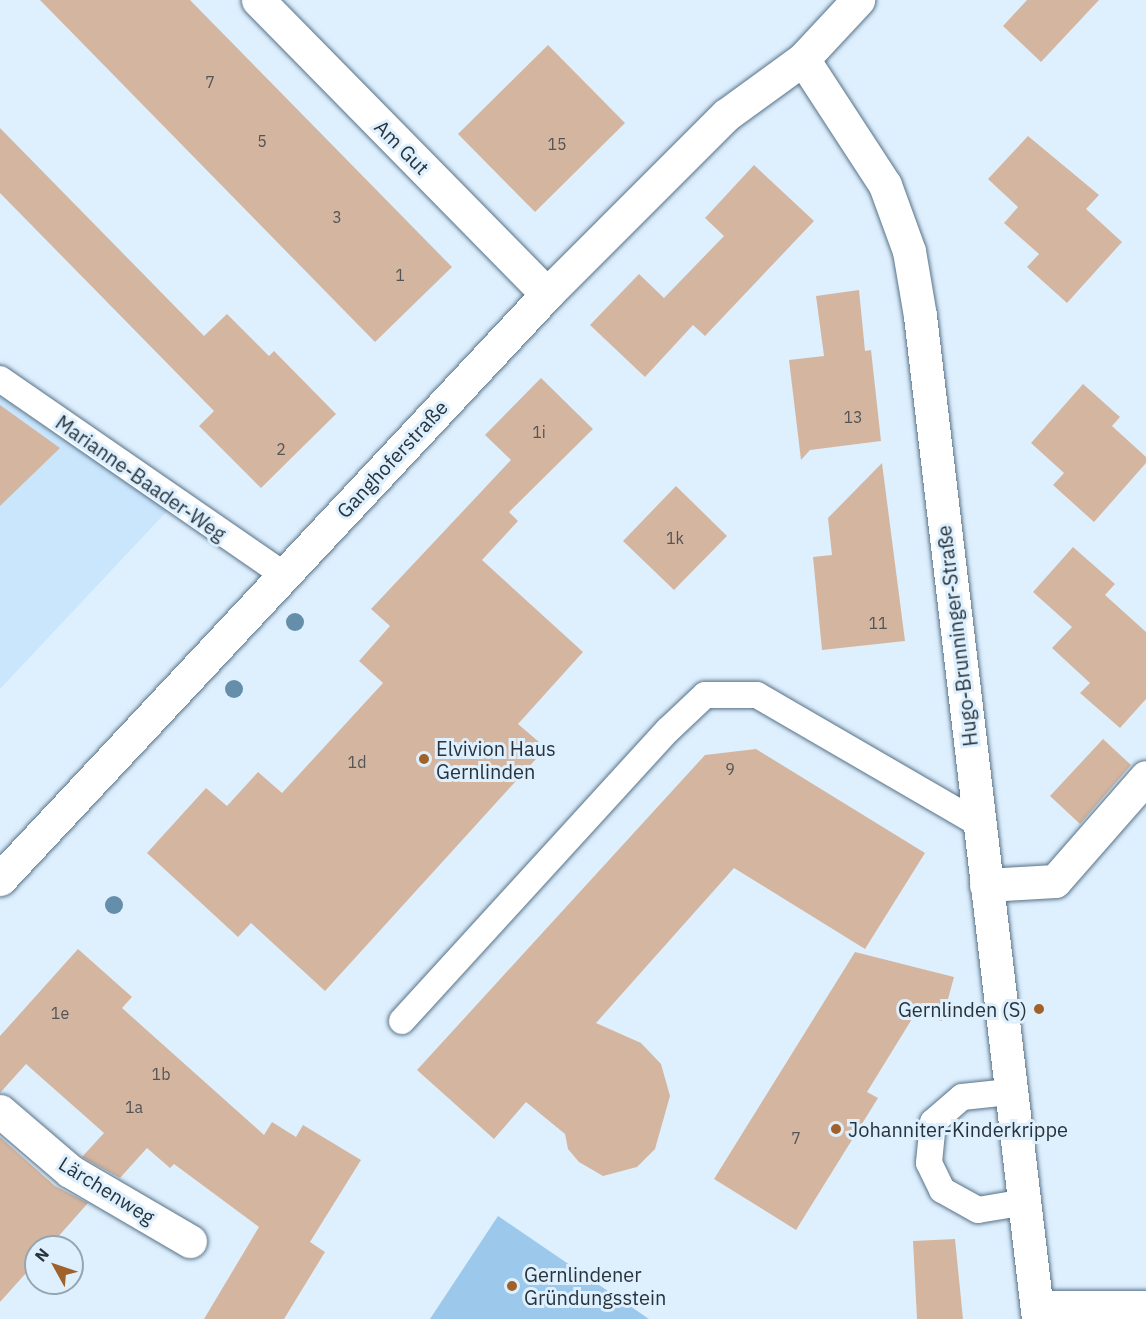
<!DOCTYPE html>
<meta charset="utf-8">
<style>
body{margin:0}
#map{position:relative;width:1146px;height:1319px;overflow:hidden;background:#def0fe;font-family:"IBM Plex Sans",sans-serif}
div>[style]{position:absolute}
.built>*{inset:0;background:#c9e6fd}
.green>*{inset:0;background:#9bc8eb}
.building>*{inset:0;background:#d4b6a0}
.roads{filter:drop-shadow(0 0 2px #587288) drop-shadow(0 0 2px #587288)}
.service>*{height:26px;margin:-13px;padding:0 13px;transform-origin:13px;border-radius:13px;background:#fff}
.minor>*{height:33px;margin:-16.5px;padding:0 16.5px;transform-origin:16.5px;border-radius:16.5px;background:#fff}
.trees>*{width:18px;height:18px;margin:-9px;border-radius:50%;background:#648ea9}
.dots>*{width:16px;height:16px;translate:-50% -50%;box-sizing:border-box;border:3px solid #def0fe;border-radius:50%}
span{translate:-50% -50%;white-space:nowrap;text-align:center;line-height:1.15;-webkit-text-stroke:6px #def0fe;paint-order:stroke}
.number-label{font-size:16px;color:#535456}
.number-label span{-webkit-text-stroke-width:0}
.street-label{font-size:20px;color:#28343d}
.poi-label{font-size:20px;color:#28343d}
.left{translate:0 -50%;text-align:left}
.right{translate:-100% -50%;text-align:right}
.north{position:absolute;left:24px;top:1235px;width:60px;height:60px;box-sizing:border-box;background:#def0fe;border:2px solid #95a5b1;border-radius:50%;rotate:310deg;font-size:16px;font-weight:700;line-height:24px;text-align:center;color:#28343d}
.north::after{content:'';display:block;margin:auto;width:21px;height:27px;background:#a1612b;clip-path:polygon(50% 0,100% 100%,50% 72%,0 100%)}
</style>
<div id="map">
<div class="built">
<div style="clip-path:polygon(0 363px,185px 492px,0 689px)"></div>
</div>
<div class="green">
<div style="clip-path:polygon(498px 1216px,649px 1319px,430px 1319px)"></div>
</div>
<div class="building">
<div style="clip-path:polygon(40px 0,190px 0,452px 267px,375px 342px)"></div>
<div style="clip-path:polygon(1027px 0,1099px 0,1041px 62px,1003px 26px)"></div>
<div style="clip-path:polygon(548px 45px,625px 123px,535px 212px,458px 134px)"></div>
<div style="clip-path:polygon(0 128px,204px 336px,227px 314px,269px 356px,274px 351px,336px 414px,261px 488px,199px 426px,214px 411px,0 193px)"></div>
<div style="clip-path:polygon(1028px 136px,1099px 195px,1086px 209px,1122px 242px,1067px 303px,1027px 267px,1039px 254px,1004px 223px,1018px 207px,988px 179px)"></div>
<div style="clip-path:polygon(754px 165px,814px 221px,705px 336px,693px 325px,645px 377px,590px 325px,639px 274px,664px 298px,724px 236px,705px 218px)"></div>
<div style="clip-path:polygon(859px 290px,865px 351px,871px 350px,881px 441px,810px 450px,801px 460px,789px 360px,824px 356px,816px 296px)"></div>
<div style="clip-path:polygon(541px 378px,593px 429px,509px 512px,518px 521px,482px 560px,583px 652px,518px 724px,546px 748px,325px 991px,251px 923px,238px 937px,147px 853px,206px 788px,227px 806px,258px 772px,282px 793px,383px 683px,359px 661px,390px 626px,371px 609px,511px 460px,485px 435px)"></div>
<div style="clip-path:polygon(1083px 384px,1120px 417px,1112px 426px,1146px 457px,1146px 463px,1094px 522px,1053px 485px,1064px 473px,1031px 443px)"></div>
<div style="clip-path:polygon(0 405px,60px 448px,0 506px)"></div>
<div style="clip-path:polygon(882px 463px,905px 641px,822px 650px,813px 557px,832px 555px,828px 518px)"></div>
<div style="clip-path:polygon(676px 486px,727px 536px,674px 590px,623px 541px)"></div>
<div style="clip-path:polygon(1073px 547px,1115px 584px,1105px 595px,1146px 632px,1146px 699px,1120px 728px,1080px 693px,1090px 683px,1052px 648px,1072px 627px,1033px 592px)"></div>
<div style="clip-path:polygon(1103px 739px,1131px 765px,1080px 824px,1050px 796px)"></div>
<div style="clip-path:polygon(756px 749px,925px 853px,865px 949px,734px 868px,596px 1023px,641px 1043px,661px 1064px,670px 1096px,655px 1149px,637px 1167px,603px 1176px,579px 1162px,568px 1149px,565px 1134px,526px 1102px,494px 1139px,417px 1070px,705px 755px)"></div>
<div style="clip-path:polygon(78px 949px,132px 997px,122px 1008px,264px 1135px,272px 1122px,296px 1137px,303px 1125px,361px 1160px,310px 1242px,325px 1252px,284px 1319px,204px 1319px,259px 1227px,174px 1164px,170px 1168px,147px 1148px,120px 1178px,82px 1157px,104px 1133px,26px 1064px,0 1093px,0 1036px)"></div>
<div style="clip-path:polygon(855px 952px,954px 977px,942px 1021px,915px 1014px,867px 1092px,878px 1098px,796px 1230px,714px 1179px)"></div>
<div style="clip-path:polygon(0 1137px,55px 1186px,88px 1203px,49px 1247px,36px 1247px,36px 1262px,0 1302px)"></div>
<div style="clip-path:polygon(955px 1239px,963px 1319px,917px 1319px,913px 1241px)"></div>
</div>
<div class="roads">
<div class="service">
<div style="left:0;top:379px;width:345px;rotate:34.6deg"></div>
<div style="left:402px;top:1021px;width:394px;rotate:-47.6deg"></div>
<div style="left:668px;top:730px;width:51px;rotate:-43.4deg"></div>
<div style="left:705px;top:695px;width:52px"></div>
<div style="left:757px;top:695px;width:255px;rotate:30.1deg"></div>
<div style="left:1009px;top:1092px;width:47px;rotate:173.9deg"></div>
<div style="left:962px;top:1097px;width:38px;rotate:139deg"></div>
<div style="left:933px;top:1122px;width:41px;rotate:95.6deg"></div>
<div style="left:929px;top:1163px;width:30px;rotate:64deg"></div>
<div style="left:942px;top:1190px;width:41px;rotate:29.1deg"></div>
<div style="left:978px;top:1210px;width:49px;rotate:-9.5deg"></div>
</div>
<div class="minor">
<div style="left:258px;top:0;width:412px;rotate:45.5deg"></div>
<div style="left:803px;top:59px;width:150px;rotate:56.9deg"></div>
<div style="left:885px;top:185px;width:70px;rotate:70deg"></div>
<div style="left:909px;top:251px;width:66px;rotate:80.4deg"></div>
<div style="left:920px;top:316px;width:1010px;rotate:83.29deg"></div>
<div style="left:0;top:879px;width:801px;rotate:-46.92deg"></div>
<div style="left:547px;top:294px;width:253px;rotate:-45deg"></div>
<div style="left:726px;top:115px;width:95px;rotate:-36deg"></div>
<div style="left:803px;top:59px;width:81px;rotate:-47deg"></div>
<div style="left:986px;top:885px;width:69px;rotate:-3.3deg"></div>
<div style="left:1055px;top:881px;width:138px;rotate:-48.8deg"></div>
<div style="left:0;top:1111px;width:92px;rotate:40.6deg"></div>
<div style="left:70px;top:1171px;width:139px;rotate:30.3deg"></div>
<div style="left:1037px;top:1307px;width:109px"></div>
</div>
</div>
<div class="trees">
<div style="left:295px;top:622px"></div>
<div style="left:234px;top:689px"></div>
<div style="left:114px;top:905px"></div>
</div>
<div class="dots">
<div style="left:424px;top:759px;background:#a1612b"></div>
<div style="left:1039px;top:1009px;background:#a1612b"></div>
<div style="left:836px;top:1129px;background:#a1612b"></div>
<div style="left:512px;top:1286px;background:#a1612b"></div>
</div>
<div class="number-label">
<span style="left:210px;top:82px">7</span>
<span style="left:262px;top:141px">5</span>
<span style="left:557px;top:144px">15</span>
<span style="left:337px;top:217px">3</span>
<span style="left:400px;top:275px">1</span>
<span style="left:853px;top:417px">13</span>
<span style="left:539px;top:432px">1i</span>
<span style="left:281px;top:449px">2</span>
<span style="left:675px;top:538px">1k</span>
<span style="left:878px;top:623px">11</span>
<span style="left:357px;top:762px">1d</span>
<span style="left:730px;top:769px">9</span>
<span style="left:60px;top:1013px">1e</span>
<span style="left:161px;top:1074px">1b</span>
<span style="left:134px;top:1107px">1a</span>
<span style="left:796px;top:1138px">7</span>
</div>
<div class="street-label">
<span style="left:402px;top:147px;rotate:45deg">Am Gut</span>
<span style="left:392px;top:459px;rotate:-47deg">Ganghoferstraße</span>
<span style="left:141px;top:478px;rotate:35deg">Marianne-Baader-Weg</span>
<span style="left:957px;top:636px;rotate:-97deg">Hugo-Brunninger-Straße</span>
<span style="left:107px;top:1190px;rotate:32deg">Lärchenweg</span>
</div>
<div class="poi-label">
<span class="left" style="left:436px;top:760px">Elvivion Haus<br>Gernlinden</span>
<span class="right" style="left:1027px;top:1009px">Gernlinden (S)</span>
<span class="left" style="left:848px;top:1129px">Johanniter-Kinderkrippe</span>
<span class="left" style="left:524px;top:1286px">Gernlindener<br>Gründungsstein</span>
</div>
<div class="north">N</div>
</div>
